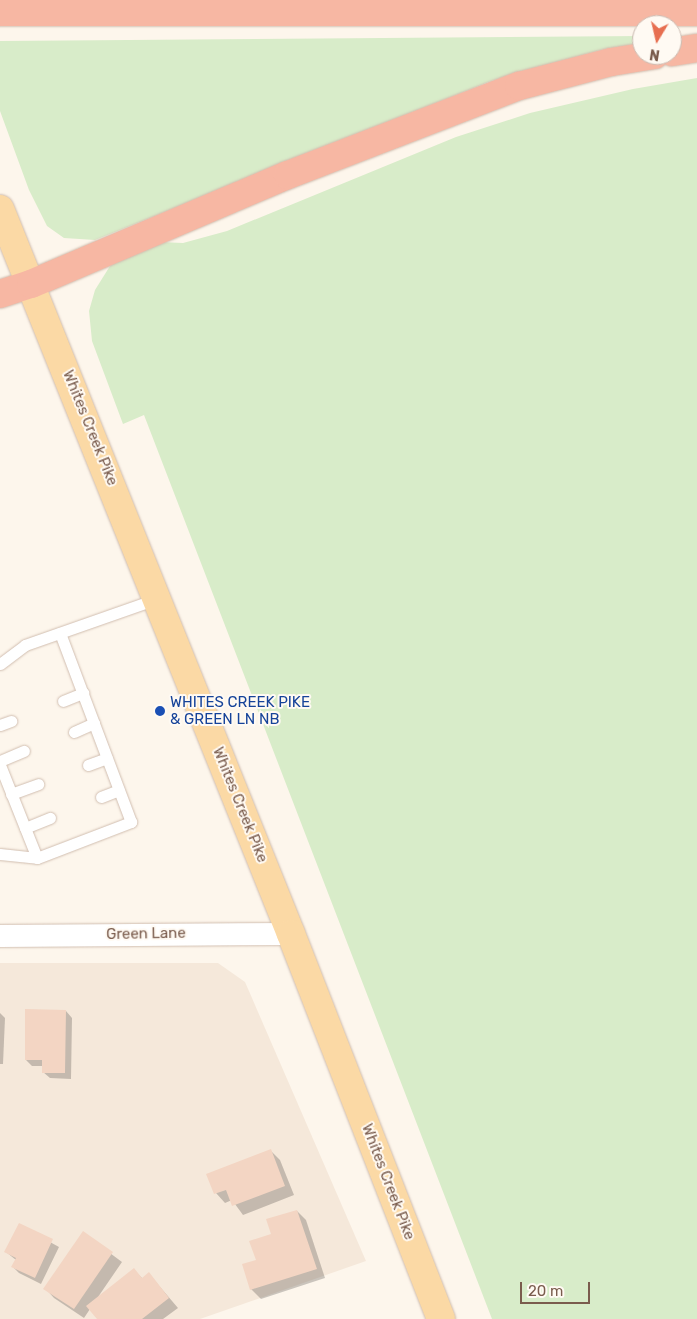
<!DOCTYPE html>
<style>
body{margin:0}
#map{position:relative;width:697px;height:1319px;overflow:hidden;background:#fdf6ec;font-family:Rubik,sans-serif}
div>[style]{position:absolute}
.residential>*{inset:0;background:#f5e8da}
.green>*{inset:0;background:#d8ecc9}
.shadow>*{inset:0;background:#0003}
.building>*{inset:0;background:#f3d5c3}
.roads{filter:drop-shadow(0 0 1px #d1beb0) drop-shadow(0 0 1px #d1beb0)}
.lane>*{height:11px;margin:-5.5px;padding:0 5.5px;transform-origin:5.5px;border-radius:5.5px;background:#fff}
.street>*{height:22px;margin:-11px;padding:0 11px;transform-origin:11px;border-radius:11px;background:#fff}
.primary>*{height:28px;margin:-14px;padding:0 14px;transform-origin:14px;border-radius:14px;background:#fbd9a5}
.highway>*{height:28px;margin:-14px;padding:0 14px;transform-origin:14px;border-radius:14px;background:#f7b7a3}
.dots>*{width:14px;height:14px;translate:-50% -50%;box-sizing:border-box;border:2px solid #fffaf3;border-radius:50%}
span{translate:-50% -50%;white-space:nowrap;text-align:center;line-height:1.15;-webkit-text-stroke:4px #fffaf3;paint-order:stroke}
.street-label{font-size:15px;color:#7a5c4d}
.transit-label{font-size:15px;color:#164399}
.left{translate:0 -50%;text-align:left}
.north{position:absolute;left:632px;top:15px;width:50px;height:50px;box-sizing:border-box;background:#fffaf3;border:1px solid #cabbb1;border-radius:50%;rotate:189deg;font-size:14px;font-weight:700;line-height:20px;text-align:center;color:#7a5c4d}
.north::after{content:'';display:block;margin:auto;width:18px;height:22px;background:#e76f51;clip-path:polygon(50% 0,100% 100%,50% 72%,0 100%)}
.scale{position:absolute;left:520px;top:1282px;width:70px;height:22px;box-sizing:border-box;border:2px solid #7a5c4d;border-top:0;padding-left:6px;font-size:15px;line-height:18px;white-space:nowrap;color:#7a5c4d;-webkit-text-stroke:4px #fffaf3;paint-order:stroke}
</style>
<div id="map">
<div class="residential">
<div style="clip-path:polygon(0 963px,218px 963px,245px 982px,366px 1261px,200px 1319px,0 1319px)"></div>
</div>
<div class="green">
<div style="clip-path:polygon(642px 36px,642px 44px,604px 49px,491px 81px,95px 240px,64px 238px,47px 226px,29px 190px,0 111px,0 41px)"></div>
<div style="clip-path:polygon(697px 78px,697px 1319px,492px 1319px,144px 415px,123px 424px,92px 341px,89px 311px,95px 290px,110px 266px,138px 249px,160px 242px,183px 243px,227px 231px,456px 137px,530px 113px,633px 89px)"></div>
</div>
<div class="shadow">
<div style="clip-path:polygon(66px 1011px,72px 1018px,71px 1079px,50px 1078px,43px 1072px,43px 1066px,32px 1066px,26px 1060px)"></div>
<div style="clip-path:polygon(0 1013px,5px 1018px,3px 1064px,0 1064px)"></div>
<div style="clip-path:polygon(271px 1151px,280px 1160px,294px 1195px,243px 1215px,232px 1200px,225px 1203px,216px 1193px)"></div>
<div style="clip-path:polygon(297px 1211px,306px 1220px,325px 1278px,261px 1299px,251px 1289px,257px 1261px)"></div>
<div style="clip-path:polygon(19px 1225px,59px 1247px,41px 1284px,19px 1273px,13px 1267px,16px 1260px,6px 1252px)"></div>
<div style="clip-path:polygon(83px 1233px,122px 1262px,98px 1297px,134px 1270px,143px 1279px,149px 1274px,178px 1308px,163px 1319px,98px 1319px,90px 1309px,84px 1318px,54px 1298px,45px 1288px)"></div>
</div>
<div class="building">
<div style="clip-path:polygon(25px 1009px,66px 1010px,65px 1073px,42px 1073px,42px 1060px,25px 1060px)"></div>
<div style="clip-path:polygon(271px 1149px,285px 1186px,232px 1206px,226px 1190px,214px 1194px,206px 1174px)"></div>
<div style="clip-path:polygon(297px 1210px,317px 1269px,250px 1290px,242px 1264px,256px 1260px,249px 1241px,271px 1234px,266px 1219px)"></div>
<div style="clip-path:polygon(19px 1223px,53px 1239px,35px 1278px,11px 1267px,16px 1258px,4px 1252px)"></div>
<div style="clip-path:polygon(83px 1231px,113px 1252px,74px 1309px,43px 1289px)"></div>
<div style="clip-path:polygon(134px 1268px,142px 1278px,149px 1272px,169px 1298px,142px 1319px,97px 1319px,86px 1306px)"></div>
</div>
<div class="roads">
<div class="lane">
<div style="left:0;top:664px;width:31px;rotate:-37deg"></div>
<div style="left:25px;top:645px;width:139px;rotate:-19.3deg"></div>
<div style="left:63px;top:701px;width:22px;rotate:-22deg"></div>
<div style="left:0;top:725px;width:12px;rotate:-20deg"></div>
<div style="left:74px;top:732px;width:22px;rotate:-24deg"></div>
<div style="left:0;top:761px;width:26px;rotate:-23deg"></div>
<div style="left:0;top:765px;width:100px;rotate:68.3deg"></div>
<div style="left:37px;top:858px;width:101px;rotate:-21deg"></div>
<div style="left:131px;top:822px;width:202px;rotate:-110.6deg"></div>
<div style="left:88px;top:765px;width:20px;rotate:-20deg"></div>
<div style="left:11px;top:794px;width:29px;rotate:-20deg"></div>
<div style="left:101px;top:797px;width:19px;rotate:-21deg"></div>
<div style="left:25px;top:828px;width:27px;rotate:-22deg"></div>
<div style="left:0;top:854px;width:37px;rotate:6deg"></div>
</div>
<div class="street">
<div style="left:0;top:936px;width:291px;rotate:-0.4deg"></div>
</div>
<div class="primary">
<div style="left:0;top:209px;width:781px;rotate:68.13deg"></div>
<div style="left:291px;top:934px;width:413px;rotate:68.7deg"></div>
</div>
<div class="highway">
<div style="left:0;top:12px;width:697px"></div>
<div style="left:672px;top:52px;width:25px;rotate:-9deg"></div>
<div style="left:0;top:294px;width:33px;rotate:-18deg"></div>
<div style="left:31px;top:284px;width:279px;rotate:-23deg"></div>
<div style="left:288px;top:175px;width:248px;rotate:-21.1deg"></div>
<div style="left:519px;top:86px;width:95px;rotate:-14.6deg"></div>
<div style="left:611px;top:62px;width:44px;rotate:-9.2deg"></div>
</div>
</div>
<div class="dots">
<div style="left:160px;top:711px;background:#1a4fb4"></div>
</div>
<div class="street-label">
<span style="left:90px;top:428px;rotate:68deg">Whites Creek Pike</span>
<span style="left:240px;top:805px;rotate:68deg">Whites Creek Pike</span>
<span style="left:146px;top:934px;rotate:-1deg">Green Lane</span>
<span style="left:388px;top:1182px;rotate:69deg">Whites Creek Pike</span>
</div>
<div class="transit-label">
<span class="left" style="left:170px;top:711px">WHITES CREEK PIKE<br>&amp; GREEN LN NB</span>
</div>
<div class="north">N</div>
<div class="scale">20 m</div>
</div>
